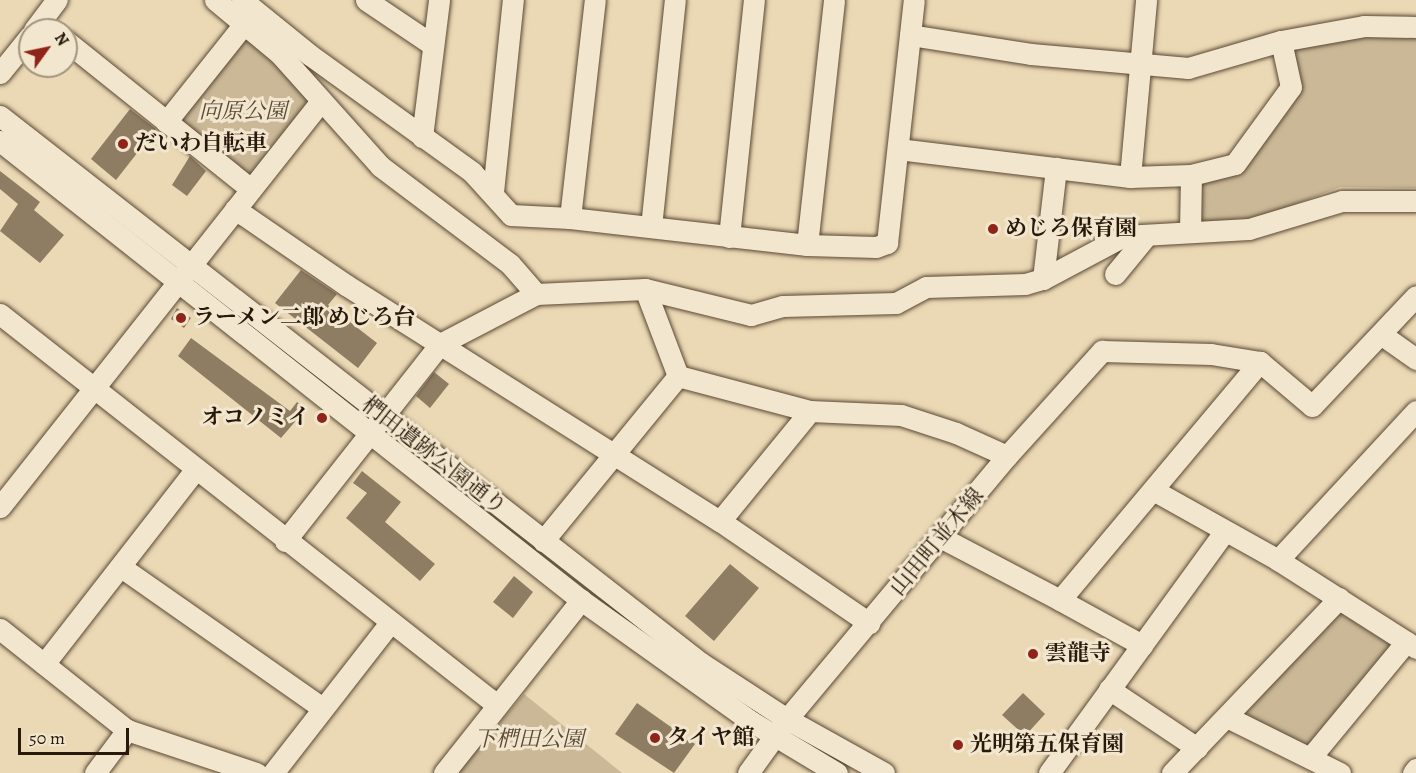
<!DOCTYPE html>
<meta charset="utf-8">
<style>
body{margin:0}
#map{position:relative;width:1416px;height:773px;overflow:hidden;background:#ebd8b4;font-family:Alegreya,"Noto Serif JP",serif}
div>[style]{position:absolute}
.green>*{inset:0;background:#cab897}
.building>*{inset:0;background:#8e7c63}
.roads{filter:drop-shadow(0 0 2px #5a4935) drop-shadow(0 0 2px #5a4935)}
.minor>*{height:21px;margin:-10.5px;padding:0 10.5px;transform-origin:10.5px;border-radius:10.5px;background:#f2e6ce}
.dots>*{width:16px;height:16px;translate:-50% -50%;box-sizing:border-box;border:3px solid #f2e6ce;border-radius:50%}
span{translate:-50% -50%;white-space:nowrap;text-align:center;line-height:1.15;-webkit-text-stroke:6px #f2e6ce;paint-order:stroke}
.park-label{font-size:22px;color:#594935;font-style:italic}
.poi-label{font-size:22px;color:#29190b;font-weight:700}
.left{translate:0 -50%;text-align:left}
.right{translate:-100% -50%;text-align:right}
.street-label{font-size:22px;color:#29190b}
.north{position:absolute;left:18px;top:18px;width:60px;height:60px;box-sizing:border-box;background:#f2e6ce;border:2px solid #a29480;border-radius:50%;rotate:57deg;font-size:16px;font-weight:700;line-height:24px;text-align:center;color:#29190b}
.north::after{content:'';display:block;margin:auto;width:21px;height:27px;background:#8f2418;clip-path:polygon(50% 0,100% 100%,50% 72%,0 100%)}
.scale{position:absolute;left:18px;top:728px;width:111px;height:27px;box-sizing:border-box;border:3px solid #29190b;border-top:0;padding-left:8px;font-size:18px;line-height:21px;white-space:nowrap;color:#29190b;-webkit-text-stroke:4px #f2e6ce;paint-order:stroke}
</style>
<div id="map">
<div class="green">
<div style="clip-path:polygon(244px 24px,321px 101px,251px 189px,166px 122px)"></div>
<div style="clip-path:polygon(1364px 34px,1416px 35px,1416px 188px,1340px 187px,1251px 221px,1195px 226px,1196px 179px,1238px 168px,1300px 89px,1293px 48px)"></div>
<div style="clip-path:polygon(1349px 610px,1392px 640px,1392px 648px,1312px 742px,1302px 746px,1250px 721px,1247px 712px,1338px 612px)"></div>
<div style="clip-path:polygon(524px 694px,622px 773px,458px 773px)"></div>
</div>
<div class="building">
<div style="clip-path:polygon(130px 109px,156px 129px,116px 180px,91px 159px)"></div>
<div style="clip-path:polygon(190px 156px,206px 171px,187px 196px,172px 185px)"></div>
<div style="clip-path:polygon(0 171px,40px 202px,34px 210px,64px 235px,40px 263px,0 231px,18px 204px,0 189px)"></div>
<div style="clip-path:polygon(301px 270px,337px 294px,328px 305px,377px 343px,358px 368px,275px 303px)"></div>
<div style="clip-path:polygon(177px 308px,191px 318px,184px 328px,171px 319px)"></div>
<div style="clip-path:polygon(191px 338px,290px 411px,297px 402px,306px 409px,281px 438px,178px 356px)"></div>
<div style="clip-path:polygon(434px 372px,449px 384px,430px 408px,416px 396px)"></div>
<div style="clip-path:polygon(362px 471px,401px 502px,385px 522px,435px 564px,420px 581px,346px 518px,367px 493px,353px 483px)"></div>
<div style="clip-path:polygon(730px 564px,759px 588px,714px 641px,685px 616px)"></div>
<div style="clip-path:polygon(514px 576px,533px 592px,513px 618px,493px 602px)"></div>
<div style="clip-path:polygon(1023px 693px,1045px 714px,1025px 736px,1002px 715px)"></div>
<div style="clip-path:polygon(637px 703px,695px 744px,674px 773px,615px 734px)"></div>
</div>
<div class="roads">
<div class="minor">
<div style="left:215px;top:0;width:85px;rotate:39.7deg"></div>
<div style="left:280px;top:54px;width:150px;rotate:48.2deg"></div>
<div style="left:380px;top:166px;width:163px;rotate:37deg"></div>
<div style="left:510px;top:264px;width:40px;rotate:49deg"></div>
<div style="left:242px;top:0;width:87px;rotate:39deg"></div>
<div style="left:310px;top:55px;width:200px;rotate:35.8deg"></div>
<div style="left:472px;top:172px;width:58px;rotate:47.8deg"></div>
<div style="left:511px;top:215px;width:59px;rotate:2.9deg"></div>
<div style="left:570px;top:218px;width:239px;rotate:6.5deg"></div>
<div style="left:807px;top:245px;width:69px;rotate:1.7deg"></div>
<div style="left:876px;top:247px;width:12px;rotate:-20deg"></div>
<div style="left:887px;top:243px;width:244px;rotate:-83.7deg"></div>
<div style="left:366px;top:0;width:81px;rotate:33.9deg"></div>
<div style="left:34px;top:30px;width:38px;rotate:-53deg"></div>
<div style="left:910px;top:35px;width:122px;rotate:8.9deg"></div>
<div style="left:1031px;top:54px;width:158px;rotate:5.1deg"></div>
<div style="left:1188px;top:68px;width:97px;rotate:-16.2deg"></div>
<div style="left:1281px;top:41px;width:84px;rotate:-10.2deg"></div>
<div style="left:1364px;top:26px;width:52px;rotate:1.1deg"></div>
<div style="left:66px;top:41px;width:237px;rotate:38.7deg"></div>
<div style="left:0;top:73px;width:48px;rotate:-51deg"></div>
<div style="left:0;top:116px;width:889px;rotate:37.97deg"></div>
<div style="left:701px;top:663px;width:103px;rotate:33.1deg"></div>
<div style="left:787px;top:719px;width:111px;rotate:29.1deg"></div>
<div style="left:166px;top:122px;width:125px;rotate:-51.5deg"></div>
<div style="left:422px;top:137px;width:138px;rotate:-82.9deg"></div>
<div style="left:0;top:141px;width:740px;rotate:38.31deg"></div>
<div style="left:581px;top:600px;width:210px;rotate:35.5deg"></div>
<div style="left:752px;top:722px;width:99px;rotate:31deg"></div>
<div style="left:898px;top:149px;width:234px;rotate:6.9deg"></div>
<div style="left:1130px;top:177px;width:61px;rotate:-1.9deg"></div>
<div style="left:1191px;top:175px;width:45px;rotate:-14deg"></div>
<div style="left:1235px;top:164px;width:95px;rotate:-54deg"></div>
<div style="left:1291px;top:87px;width:47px;rotate:-102.3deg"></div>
<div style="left:1130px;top:177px;width:178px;rotate:-84.8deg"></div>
<div style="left:493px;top:192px;width:193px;rotate:-84.1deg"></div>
<div style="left:235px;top:209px;width:135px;rotate:34.4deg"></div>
<div style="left:346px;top:285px;width:442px;rotate:32.3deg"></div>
<div style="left:720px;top:521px;width:181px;rotate:34.4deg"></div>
<div style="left:570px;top:218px;width:219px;rotate:-83.5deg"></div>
<div style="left:651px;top:227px;width:228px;rotate:-84deg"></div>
<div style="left:1190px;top:232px;width:57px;rotate:-89deg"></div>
<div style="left:729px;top:237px;width:238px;rotate:-84deg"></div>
<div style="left:807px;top:245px;width:246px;rotate:-83.7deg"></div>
<div style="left:1115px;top:274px;width:50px;rotate:-50.6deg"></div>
<div style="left:1043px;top:279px;width:112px;rotate:-83.3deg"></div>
<div style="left:645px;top:289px;width:93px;rotate:69.2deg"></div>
<div style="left:0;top:314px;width:632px;rotate:38.19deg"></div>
<div style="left:1382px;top:335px;width:42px;rotate:35.2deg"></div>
<div style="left:1153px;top:490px;width:143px;rotate:29.2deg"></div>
<div style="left:1278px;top:560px;width:164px;rotate:32.5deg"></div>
<div style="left:0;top:507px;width:518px;rotate:-51.67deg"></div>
<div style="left:720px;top:521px;width:142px;rotate:-50.7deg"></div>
<div style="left:942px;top:538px;width:133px;rotate:27.7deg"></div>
<div style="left:1060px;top:600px;width:311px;rotate:-50deg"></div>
<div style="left:285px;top:541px;width:251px;rotate:-51.8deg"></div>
<div style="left:440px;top:344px;width:108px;rotate:-27.5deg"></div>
<div style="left:536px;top:294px;width:109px;rotate:-2.6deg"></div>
<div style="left:645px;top:289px;width:109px;rotate:13.8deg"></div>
<div style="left:751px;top:315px;width:33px;rotate:-16deg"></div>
<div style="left:783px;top:306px;width:113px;rotate:-1.5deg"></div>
<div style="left:896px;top:303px;width:34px;rotate:-28deg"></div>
<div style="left:926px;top:287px;width:99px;rotate:-1.7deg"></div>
<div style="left:1025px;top:284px;width:19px;rotate:-16deg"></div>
<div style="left:1043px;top:279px;width:92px;rotate:-28deg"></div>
<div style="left:1124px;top:236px;width:125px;rotate:-3.2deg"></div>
<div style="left:1249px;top:229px;width:97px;rotate:-16.8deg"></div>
<div style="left:1342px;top:201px;width:74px"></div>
<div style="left:543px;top:541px;width:213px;rotate:-50.7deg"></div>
<div style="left:678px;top:376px;width:137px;rotate:14.9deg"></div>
<div style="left:810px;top:411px;width:91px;rotate:2.5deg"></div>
<div style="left:901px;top:415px;width:58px;rotate:18.1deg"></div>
<div style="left:956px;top:433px;width:56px;rotate:24.3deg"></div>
<div style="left:1278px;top:560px;width:203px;rotate:-47.2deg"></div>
<div style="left:121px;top:567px;width:246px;rotate:35deg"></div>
<div style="left:1060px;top:600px;width:94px;rotate:28.8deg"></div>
<div style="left:0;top:629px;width:162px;rotate:38.5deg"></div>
<div style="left:127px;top:730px;width:136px;rotate:18.4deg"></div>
<div style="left:44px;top:664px;width:246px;rotate:-52.1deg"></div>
<div style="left:1109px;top:689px;width:106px;rotate:33.8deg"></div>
<div style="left:1229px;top:718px;width:124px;rotate:26.4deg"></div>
<div style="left:1310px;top:758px;width:151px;rotate:-50.4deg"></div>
<div style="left:95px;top:773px;width:54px;rotate:-53.3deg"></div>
<div style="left:273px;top:773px;width:189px;rotate:-52.1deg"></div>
<div style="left:444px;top:773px;width:221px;rotate:-51.6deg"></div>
<div style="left:748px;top:773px;width:67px;rotate:-54.2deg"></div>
<div style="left:787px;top:719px;width:343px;rotate:-50.1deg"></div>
<div style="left:1007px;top:456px;width:142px;rotate:-47.9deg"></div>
<div style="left:1102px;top:351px;width:109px;rotate:1.6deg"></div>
<div style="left:1211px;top:354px;width:50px;rotate:9.3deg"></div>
<div style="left:1260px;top:362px;width:68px;rotate:40.2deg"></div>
<div style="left:1312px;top:406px;width:151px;rotate:-46.6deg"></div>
<div style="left:1049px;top:773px;width:299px;rotate:-54deg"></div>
<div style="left:1172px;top:773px;width:242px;rotate:-46.3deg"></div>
<div style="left:1413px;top:773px;width:5px;rotate:-53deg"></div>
</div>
</div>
<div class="dots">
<div style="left:123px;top:144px;background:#8f2418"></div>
<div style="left:993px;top:229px;background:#8f2418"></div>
<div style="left:181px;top:318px;background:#8f2418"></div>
<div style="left:322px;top:418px;background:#8f2418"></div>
<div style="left:1033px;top:654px;background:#8f2418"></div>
<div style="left:655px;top:738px;background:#8f2418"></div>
<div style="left:958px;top:745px;background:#8f2418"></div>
</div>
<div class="park-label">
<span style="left:243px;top:112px">向原公園</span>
<span style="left:529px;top:740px">下椚田公園</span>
</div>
<div class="poi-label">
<span class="left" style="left:135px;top:144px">だいわ自転車</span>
<span class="left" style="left:1005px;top:229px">めじろ保育園</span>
<span class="left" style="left:193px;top:318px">ラーメン二郎 めじろ台</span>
<span class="right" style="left:310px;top:418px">オコノミイ</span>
<span class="left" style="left:1045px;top:654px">雲龍寺</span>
<span class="left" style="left:667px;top:738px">タイヤ館</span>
<span class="left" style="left:970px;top:745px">光明第五保育園</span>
</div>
<div class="street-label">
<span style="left:434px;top:456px;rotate:38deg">椚田遺跡公園通り</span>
<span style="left:937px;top:542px;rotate:-50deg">山田町並木線</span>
</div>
<div class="north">N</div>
<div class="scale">50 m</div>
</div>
